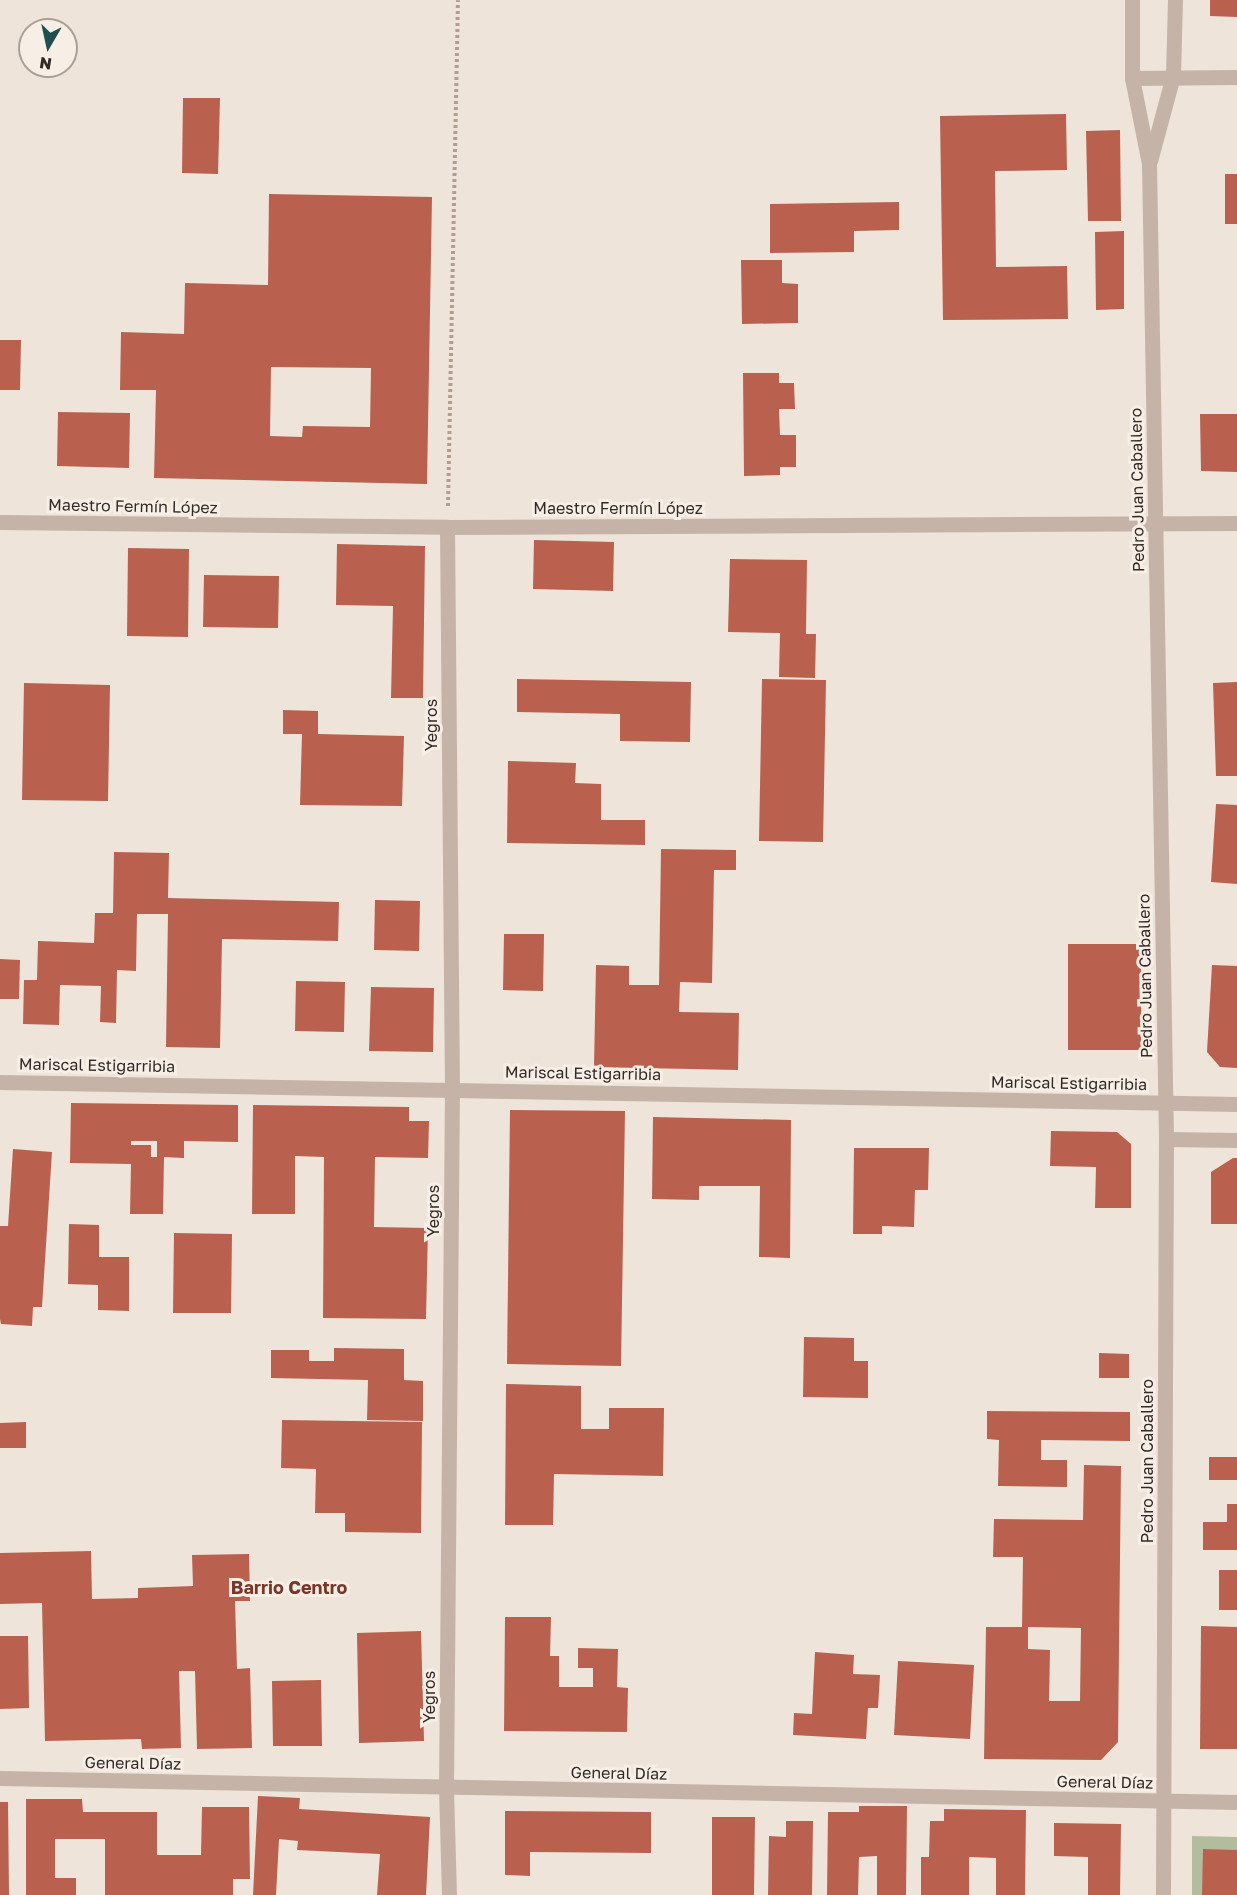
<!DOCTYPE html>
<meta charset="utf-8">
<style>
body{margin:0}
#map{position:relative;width:1237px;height:1895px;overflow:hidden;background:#eee4da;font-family:"Golos Text",sans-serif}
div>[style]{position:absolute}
.green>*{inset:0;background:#b3bc9c}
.building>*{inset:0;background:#b9614e}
.path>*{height:4px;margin-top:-2px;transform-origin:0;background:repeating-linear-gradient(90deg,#b19d92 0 3px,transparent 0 6px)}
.minor>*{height:15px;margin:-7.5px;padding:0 7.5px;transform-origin:7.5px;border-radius:7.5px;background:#c5b3a8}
span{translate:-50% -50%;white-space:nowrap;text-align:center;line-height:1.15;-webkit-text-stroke:6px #f7eee6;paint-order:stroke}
.street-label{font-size:16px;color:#332a27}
.neighbourhood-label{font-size:18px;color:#793729;font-weight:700}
.north{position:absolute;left:18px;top:18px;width:60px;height:60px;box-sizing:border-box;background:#f7eee6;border:2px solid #a9a09a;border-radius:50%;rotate:189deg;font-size:16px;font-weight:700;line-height:24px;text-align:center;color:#332a27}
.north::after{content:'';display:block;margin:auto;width:21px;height:27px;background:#214f4f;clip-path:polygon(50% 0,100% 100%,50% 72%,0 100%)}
</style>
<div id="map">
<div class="green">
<div style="clip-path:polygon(1192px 1836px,1237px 1837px,1237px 1895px,1192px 1895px)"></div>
</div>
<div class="building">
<div style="clip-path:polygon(1210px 0,1237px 0,1237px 17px,1210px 16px)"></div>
<div style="clip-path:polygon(183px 98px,220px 98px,218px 174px,182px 173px)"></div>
<div style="clip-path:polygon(1066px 114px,1067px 170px,995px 171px,996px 267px,1067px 266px,1068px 319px,943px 320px,940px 116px)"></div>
<div style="clip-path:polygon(1120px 130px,1121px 221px,1088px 221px,1086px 131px)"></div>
<div style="clip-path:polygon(1225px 174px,1237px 174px,1237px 224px,1225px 224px)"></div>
<div style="clip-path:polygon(evenodd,269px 194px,432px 197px,427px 484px,154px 478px,156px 390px,120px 390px,121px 332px,184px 334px,185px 283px,268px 285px,269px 194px,271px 367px,371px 368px,370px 427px,303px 426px,302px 437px,270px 436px,271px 367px)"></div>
<div style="clip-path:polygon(899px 202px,899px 230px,854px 231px,854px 252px,770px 253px,770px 204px)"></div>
<div style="clip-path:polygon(1124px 231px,1124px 309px,1096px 310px,1095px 232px)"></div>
<div style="clip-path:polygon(741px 260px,782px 260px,782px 283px,798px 284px,798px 323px,742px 324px)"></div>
<div style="clip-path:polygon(0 340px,21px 340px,20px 390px,0 390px)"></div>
<div style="clip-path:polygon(743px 373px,779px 373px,779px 383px,794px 383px,795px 409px,779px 409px,780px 435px,796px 435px,796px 467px,780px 467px,780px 475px,744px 476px)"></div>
<div style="clip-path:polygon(58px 412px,130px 413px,129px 468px,57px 466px)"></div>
<div style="clip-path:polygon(1200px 414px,1237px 414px,1237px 472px,1201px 471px)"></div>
<div style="clip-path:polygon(534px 540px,614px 542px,613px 591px,533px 589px)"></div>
<div style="clip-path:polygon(337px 544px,425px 546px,423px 698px,391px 698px,393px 606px,336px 605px)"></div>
<div style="clip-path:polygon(128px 548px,189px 549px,188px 637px,127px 636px)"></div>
<div style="clip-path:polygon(730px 559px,807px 560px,806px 634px,816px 634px,815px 678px,779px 677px,780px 633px,728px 632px)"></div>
<div style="clip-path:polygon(204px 575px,279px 576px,278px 628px,203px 627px)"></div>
<div style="clip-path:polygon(517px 679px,691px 682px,690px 742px,620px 741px,620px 714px,517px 712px)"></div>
<div style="clip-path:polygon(762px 679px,826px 680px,823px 842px,759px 841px)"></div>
<div style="clip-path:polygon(1237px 682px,1237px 776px,1216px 776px,1213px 683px)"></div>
<div style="clip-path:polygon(24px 683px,110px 685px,108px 801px,22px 800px)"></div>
<div style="clip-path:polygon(283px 710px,318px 711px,318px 734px,404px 736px,402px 806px,300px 805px,302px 734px,283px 734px)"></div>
<div style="clip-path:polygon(508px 761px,576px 763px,575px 783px,601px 784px,601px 820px,645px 820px,645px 845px,507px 843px)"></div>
<div style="clip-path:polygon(1216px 804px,1237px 805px,1237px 884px,1211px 882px)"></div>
<div style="clip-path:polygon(661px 849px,736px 850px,736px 870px,714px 870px,712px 983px,680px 982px,679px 1012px,739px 1013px,738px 1070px,594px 1067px,596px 965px,629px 966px,629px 985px,659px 985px)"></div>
<div style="clip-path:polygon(114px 852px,169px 853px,168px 898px,339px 902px,338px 941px,222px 939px,220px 1048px,166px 1047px,168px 914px,137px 914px,136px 971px,117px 970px,116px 1023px,100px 1022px,101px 986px,60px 985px,59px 1025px,23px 1024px,24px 980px,37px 980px,38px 941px,94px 943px,95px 913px,113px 913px)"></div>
<div style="clip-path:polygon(375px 900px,420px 901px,419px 951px,374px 950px)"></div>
<div style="clip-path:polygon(504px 934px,544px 934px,543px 991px,503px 990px)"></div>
<div style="clip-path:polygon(1068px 944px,1141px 944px,1141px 1050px,1068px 1050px)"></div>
<div style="clip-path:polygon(0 959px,20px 960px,19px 999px,0 999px)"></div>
<div style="clip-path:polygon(1212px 965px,1237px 966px,1237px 1068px,1220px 1067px,1207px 1052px)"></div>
<div style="clip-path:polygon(296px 981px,345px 982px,344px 1032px,295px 1031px)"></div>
<div style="clip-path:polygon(371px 987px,434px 988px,433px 1052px,369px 1051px)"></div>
<div style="clip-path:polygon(evenodd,71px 1103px,238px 1105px,238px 1142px,184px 1141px,184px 1158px,164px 1157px,163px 1214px,130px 1214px,131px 1164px,70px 1163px,71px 1103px,131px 1141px,157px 1141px,157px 1157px,151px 1157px,151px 1145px,131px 1145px,131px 1141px)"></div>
<div style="clip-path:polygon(253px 1105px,409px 1107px,409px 1121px,429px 1121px,428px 1158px,375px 1157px,374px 1227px,428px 1228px,426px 1319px,323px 1318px,324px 1157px,295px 1156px,295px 1214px,252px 1214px)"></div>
<div style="clip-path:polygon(510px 1110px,625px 1111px,621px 1366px,507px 1364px)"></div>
<div style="clip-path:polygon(653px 1117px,791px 1120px,790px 1258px,759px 1257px,760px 1186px,699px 1186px,699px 1200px,652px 1199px)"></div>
<div style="clip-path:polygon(1051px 1131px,1117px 1132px,1131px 1144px,1131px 1208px,1095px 1208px,1096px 1167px,1050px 1166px)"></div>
<div style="clip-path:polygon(854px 1148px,929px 1148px,928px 1190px,915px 1190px,914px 1227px,882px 1226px,882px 1234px,853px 1234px)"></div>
<div style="clip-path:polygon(13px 1149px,52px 1152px,42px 1307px,33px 1307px,32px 1326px,1px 1324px,0 1319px,0 1226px,8px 1226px)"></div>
<div style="clip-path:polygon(1233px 1158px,1237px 1158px,1237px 1224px,1211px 1224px,1211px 1172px)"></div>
<div style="clip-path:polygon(69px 1224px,99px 1225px,99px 1257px,129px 1257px,129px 1311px,98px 1310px,98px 1285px,68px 1284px)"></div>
<div style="clip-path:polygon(174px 1233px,232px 1234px,231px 1313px,173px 1313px)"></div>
<div style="clip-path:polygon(804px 1337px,854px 1338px,854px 1361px,868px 1361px,868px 1398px,803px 1397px)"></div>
<div style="clip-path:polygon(334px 1348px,404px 1349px,404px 1380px,423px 1381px,423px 1421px,367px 1420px,368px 1380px,271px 1378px,271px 1350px,309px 1350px,309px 1361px,334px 1361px)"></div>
<div style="clip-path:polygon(1099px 1353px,1129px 1354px,1129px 1378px,1099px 1378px)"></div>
<div style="clip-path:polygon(506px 1384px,581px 1386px,581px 1429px,609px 1429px,609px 1408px,664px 1408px,663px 1476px,554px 1474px,553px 1525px,505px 1525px)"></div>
<div style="clip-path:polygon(987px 1411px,1130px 1412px,1130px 1441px,1041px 1440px,1041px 1460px,1067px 1460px,1067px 1487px,998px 1486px,999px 1440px,987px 1439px)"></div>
<div style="clip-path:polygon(282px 1420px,422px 1422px,421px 1533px,345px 1532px,345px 1513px,315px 1513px,316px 1469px,281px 1468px)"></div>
<div style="clip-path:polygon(26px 1422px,26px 1448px,0 1448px,0 1423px)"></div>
<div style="clip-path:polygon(1209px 1457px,1237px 1457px,1237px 1480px,1209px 1480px)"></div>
<div style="clip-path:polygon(evenodd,1084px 1465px,1121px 1466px,1118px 1742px,1101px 1760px,984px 1759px,986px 1627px,1022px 1627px,1023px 1557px,993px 1557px,994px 1519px,1083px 1520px,1084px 1465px,1028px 1627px,1081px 1628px,1080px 1701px,1049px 1701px,1050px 1650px,1028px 1649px,1028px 1627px)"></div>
<div style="clip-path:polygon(1227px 1504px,1237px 1504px,1237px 1550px,1203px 1550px,1203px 1522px,1227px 1522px)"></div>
<div style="clip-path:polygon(91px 1551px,92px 1599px,138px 1598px,138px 1588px,193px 1586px,192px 1555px,249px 1554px,250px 1601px,235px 1601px,237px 1669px,250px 1668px,252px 1748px,197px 1749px,195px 1671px,179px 1671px,181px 1748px,142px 1749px,141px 1739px,45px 1741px,42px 1603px,0 1604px,0 1553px)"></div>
<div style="clip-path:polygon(1219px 1570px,1237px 1570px,1237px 1610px,1219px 1610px)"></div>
<div style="clip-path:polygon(505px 1617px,551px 1617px,550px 1656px,559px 1656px,559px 1687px,593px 1687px,593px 1668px,578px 1668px,578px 1648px,618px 1649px,617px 1687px,628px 1688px,627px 1732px,504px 1731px)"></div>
<div style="clip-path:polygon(1201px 1626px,1237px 1627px,1237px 1749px,1200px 1749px)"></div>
<div style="clip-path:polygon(421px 1631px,424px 1741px,359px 1743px,357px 1633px)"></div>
<div style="clip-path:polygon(0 1636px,28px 1636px,29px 1708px,0 1709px)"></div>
<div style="clip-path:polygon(815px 1652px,854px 1655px,853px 1674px,880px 1675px,878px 1708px,868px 1708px,866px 1739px,793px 1735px,794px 1713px,812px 1714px)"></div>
<div style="clip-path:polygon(898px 1661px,974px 1665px,970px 1739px,894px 1735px)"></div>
<div style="clip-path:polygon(321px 1680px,322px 1746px,273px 1746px,272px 1681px)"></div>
<div style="clip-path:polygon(258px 1796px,300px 1798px,299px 1809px,430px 1817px,426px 1895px,377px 1895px,380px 1854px,297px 1850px,298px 1841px,279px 1839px,276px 1895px,253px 1895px)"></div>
<div style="clip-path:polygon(26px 1799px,82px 1799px,83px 1812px,157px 1812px,157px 1855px,201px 1855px,202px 1807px,249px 1807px,250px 1879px,233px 1879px,233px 1895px,105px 1895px,105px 1839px,55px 1839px,55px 1878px,76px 1878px,76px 1895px,26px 1895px)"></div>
<div style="clip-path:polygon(0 1802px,8px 1802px,9px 1895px,0 1895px)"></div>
<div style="clip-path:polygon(859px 1806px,907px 1806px,906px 1895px,877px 1895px,877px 1856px,859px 1857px,858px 1895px,827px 1895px,828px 1812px,859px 1812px)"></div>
<div style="clip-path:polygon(944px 1809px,1026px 1810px,1025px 1895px,996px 1895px,996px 1858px,969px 1857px,969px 1895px,921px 1895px,921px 1857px,929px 1857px,930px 1821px,944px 1821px)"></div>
<div style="clip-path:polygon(505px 1811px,651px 1812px,651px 1853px,530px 1852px,530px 1876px,505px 1875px)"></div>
<div style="clip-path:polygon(712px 1817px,755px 1817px,754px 1895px,712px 1895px)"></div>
<div style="clip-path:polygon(786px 1821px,813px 1821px,812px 1895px,768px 1895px,769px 1836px,786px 1837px)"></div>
<div style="clip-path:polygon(1054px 1823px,1121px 1824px,1120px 1895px,1088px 1895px,1088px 1857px,1054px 1856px)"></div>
<div style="clip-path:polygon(1203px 1849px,1237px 1850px,1237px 1895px,1202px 1895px)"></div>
</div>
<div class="path">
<div style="left:448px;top:506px;width:506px;rotate:-88.87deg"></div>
</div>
<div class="minor">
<div style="left:1132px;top:0;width:78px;rotate:90deg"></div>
<div style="left:1132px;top:78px;width:88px;rotate:78.8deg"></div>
<div style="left:1149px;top:164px;width:975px;rotate:89deg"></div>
<div style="left:1166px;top:1139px;width:756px;rotate:90.23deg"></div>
<div style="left:1132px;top:78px;width:105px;rotate:-0.5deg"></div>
<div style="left:1150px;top:161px;width:88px;rotate:-74.9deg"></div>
<div style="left:1173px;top:76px;width:76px;rotate:-88.5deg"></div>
<div style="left:0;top:522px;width:447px;rotate:0.6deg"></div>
<div style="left:447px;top:527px;width:790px;rotate:-0.29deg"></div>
<div style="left:447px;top:527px;width:561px;rotate:89.49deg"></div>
<div style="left:452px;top:1088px;width:700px;rotate:90.49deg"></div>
<div style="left:446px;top:1788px;width:107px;rotate:88.4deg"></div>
<div style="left:0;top:1082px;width:1237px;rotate:1.02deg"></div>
<div style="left:1166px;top:1139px;width:71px;rotate:0.8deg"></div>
<div style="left:0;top:1778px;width:1237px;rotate:1.11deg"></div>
</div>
<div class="street-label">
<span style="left:1137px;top:490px;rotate:-91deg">Pedro Juan Caballero</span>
<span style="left:133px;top:506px;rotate:1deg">Maestro Fermín López</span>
<span style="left:618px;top:508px">Maestro Fermín López</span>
<span style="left:431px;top:725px;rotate:-90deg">Yegros</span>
<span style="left:1145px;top:976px;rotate:-91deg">Pedro Juan Caballero</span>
<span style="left:97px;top:1065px;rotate:1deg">Mariscal Estigarribia</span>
<span style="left:583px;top:1073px;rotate:1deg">Mariscal Estigarribia</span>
<span style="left:1069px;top:1083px;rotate:1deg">Mariscal Estigarribia</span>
<span style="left:433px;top:1211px;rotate:-90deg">Yegros</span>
<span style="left:1147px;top:1461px;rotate:-90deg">Pedro Juan Caballero</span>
<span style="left:429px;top:1697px;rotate:-90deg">Yegros</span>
<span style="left:133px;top:1763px;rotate:1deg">General Díaz</span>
<span style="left:619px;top:1773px;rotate:1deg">General Díaz</span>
<span style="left:1105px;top:1782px;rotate:1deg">General Díaz</span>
</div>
<div class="neighbourhood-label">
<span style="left:289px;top:1587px">Barrio Centro</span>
</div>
<div class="north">N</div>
</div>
